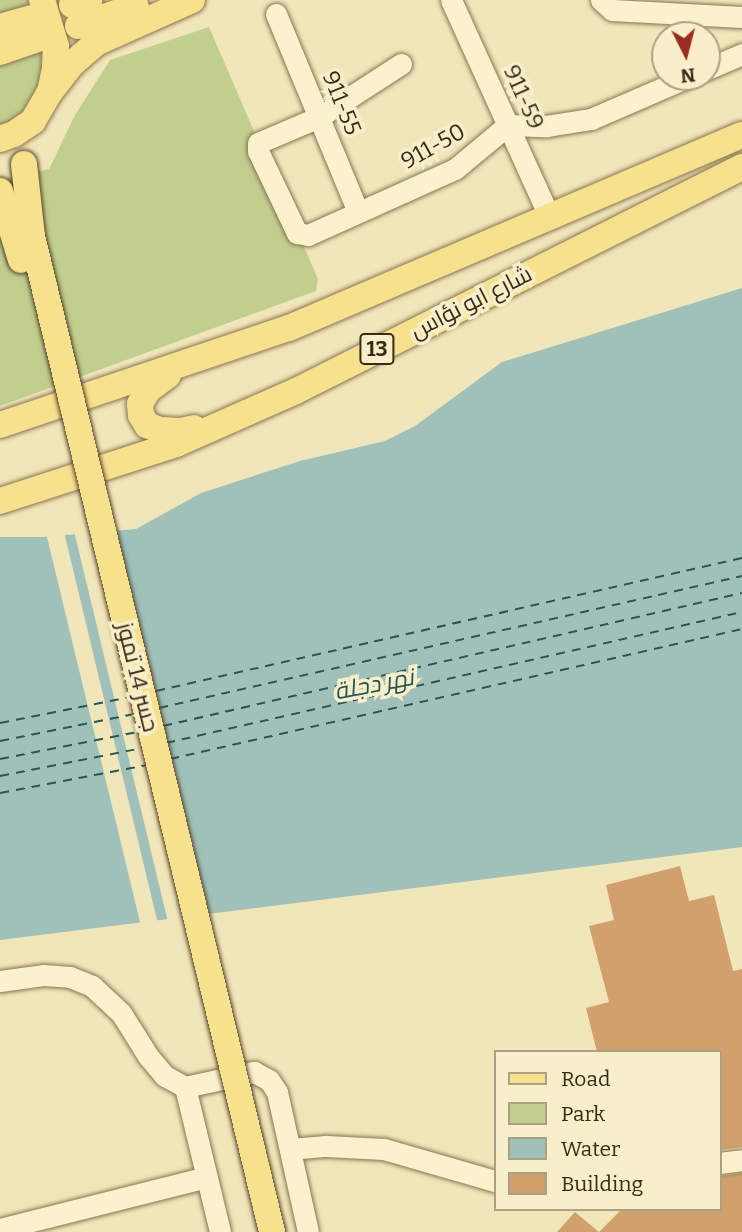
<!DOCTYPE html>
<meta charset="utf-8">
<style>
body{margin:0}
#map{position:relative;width:742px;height:1232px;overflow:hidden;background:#f1e6ba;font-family:Bitter,Cairo,serif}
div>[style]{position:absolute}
.green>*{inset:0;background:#c1cf8e}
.water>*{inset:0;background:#9fc1ba}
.pier>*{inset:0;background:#f1e6ba}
.ferry>*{height:2px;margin-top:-1px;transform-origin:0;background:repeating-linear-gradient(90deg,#275557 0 9px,transparent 0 16px)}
.building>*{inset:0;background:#d2a06d}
.roads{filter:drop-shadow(0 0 2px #887553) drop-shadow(0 0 2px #887553)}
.minor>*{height:21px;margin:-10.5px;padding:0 10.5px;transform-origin:10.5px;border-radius:10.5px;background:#fbf2cd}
.major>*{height:26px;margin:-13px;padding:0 13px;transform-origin:13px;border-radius:13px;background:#f8e18d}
.bridges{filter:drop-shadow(0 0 2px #554228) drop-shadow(0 0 2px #554228)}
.major-bridge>*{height:26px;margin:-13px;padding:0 13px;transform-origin:13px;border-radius:13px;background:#f8e18d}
span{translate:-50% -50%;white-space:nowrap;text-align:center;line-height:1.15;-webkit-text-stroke:7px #f8efca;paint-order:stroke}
.shield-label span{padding:2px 5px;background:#f8efca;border:2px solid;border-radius:5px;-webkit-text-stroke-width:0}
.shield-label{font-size:21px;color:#362a19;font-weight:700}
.street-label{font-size:23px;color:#362a19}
.water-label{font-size:24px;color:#275557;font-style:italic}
.legend{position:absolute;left:494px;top:1050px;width:228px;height:161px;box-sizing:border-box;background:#f8efca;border:2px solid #aaa083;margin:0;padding:9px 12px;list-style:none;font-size:21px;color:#362a19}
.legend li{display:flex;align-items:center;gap:14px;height:35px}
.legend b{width:35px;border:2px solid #aaa083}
.north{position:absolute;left:651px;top:21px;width:70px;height:70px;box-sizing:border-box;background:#f8efca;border:2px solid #aaa083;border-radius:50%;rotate:174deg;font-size:19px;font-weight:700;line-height:28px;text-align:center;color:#362a19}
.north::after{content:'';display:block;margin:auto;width:24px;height:32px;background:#9b2a1f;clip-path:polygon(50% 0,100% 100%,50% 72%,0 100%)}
</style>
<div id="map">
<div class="green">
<div style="clip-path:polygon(0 0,28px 0,34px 9px,0 20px)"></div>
<div style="clip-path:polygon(209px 27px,318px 279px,316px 291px,0 406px,0 180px,49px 169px,75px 115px,110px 60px)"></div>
<div style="clip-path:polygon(44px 41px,43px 79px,25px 113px,0 128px,0 56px)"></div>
</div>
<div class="water">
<div style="clip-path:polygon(742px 288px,742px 847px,0 940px,0 537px,43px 537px,136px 529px,201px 493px,300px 461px,385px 441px,415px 426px,502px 362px)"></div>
</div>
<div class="pier">
<div style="clip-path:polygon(115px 527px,210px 917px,168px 922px,74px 531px)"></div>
<div style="clip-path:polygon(64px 532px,158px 924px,141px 926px,46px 533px)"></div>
</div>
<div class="ferry">
<div style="left:156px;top:691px;width:601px;rotate:-12.79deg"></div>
<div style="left:159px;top:708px;width:598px;rotate:-12.76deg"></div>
<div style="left:0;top:723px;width:133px;rotate:-11.3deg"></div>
<div style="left:163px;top:726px;width:594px;rotate:-12.94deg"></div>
<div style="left:0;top:741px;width:137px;rotate:-11.4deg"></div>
<div style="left:166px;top:743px;width:591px;rotate:-12.81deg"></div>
<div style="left:0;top:759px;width:140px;rotate:-11.1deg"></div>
<div style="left:170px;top:759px;width:587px;rotate:-12.8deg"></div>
<div style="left:0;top:776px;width:146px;rotate:-11.1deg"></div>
<div style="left:0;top:793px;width:150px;rotate:-10.8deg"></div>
</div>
<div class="building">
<div style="clip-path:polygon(680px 866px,689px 901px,714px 895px,733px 971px,742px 969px,742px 1147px,719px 1150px,719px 1052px,597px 1052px,586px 1008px,609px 1002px,589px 926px,614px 920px,606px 885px)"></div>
<div style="clip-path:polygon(742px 1173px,742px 1232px,557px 1232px,575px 1212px,599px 1232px,622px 1209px,719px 1209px,719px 1176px)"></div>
</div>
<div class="roads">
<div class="minor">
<div style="left:451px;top:0;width:237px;rotate:65.6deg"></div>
<div style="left:601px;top:0;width:15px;rotate:42deg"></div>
<div style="left:612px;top:10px;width:130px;rotate:3.1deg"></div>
<div style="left:276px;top:14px;width:214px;rotate:67.5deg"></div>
<div style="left:401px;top:64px;width:98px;rotate:147.1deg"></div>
<div style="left:319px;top:117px;width:66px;rotate:156.9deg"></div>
<div style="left:258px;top:143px;width:8px;rotate:90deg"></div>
<div style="left:258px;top:151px;width:91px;rotate:64.6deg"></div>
<div style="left:297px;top:233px;width:11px;rotate:10deg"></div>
<div style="left:308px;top:235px;width:161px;rotate:-24.2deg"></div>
<div style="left:455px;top:169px;width:69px;rotate:-39.7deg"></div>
<div style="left:508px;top:125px;width:38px;rotate:2deg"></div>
<div style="left:546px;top:126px;width:46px;rotate:-8.8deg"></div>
<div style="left:591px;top:119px;width:106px;rotate:-23.4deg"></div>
<div style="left:707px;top:69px;width:38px;rotate:-23deg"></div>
<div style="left:0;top:981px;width:43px;rotate:-7.9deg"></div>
<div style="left:43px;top:975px;width:27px;rotate:4deg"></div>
<div style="left:70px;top:977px;width:24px;rotate:22deg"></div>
<div style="left:92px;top:986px;width:40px;rotate:43deg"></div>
<div style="left:121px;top:1013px;width:51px;rotate:57.9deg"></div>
<div style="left:148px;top:1056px;width:26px;rotate:50deg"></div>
<div style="left:165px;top:1076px;width:23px;rotate:29deg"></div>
<div style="left:185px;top:1087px;width:149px;rotate:76.4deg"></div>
<div style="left:185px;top:1087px;width:71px;rotate:-12.3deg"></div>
<div style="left:254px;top:1072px;width:17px;rotate:28deg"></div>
<div style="left:269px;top:1080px;width:14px;rotate:56deg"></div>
<div style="left:277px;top:1092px;width:143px;rotate:77.5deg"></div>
<div style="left:290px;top:1149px;width:36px;rotate:-5deg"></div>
<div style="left:326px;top:1146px;width:58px;rotate:3deg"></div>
<div style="left:384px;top:1149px;width:116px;rotate:16.1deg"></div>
<div style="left:719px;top:1163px;width:23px;rotate:-7deg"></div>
<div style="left:0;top:1229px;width:213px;rotate:-14.1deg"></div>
</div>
<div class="major">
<div style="left:72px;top:5px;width:18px;rotate:-16deg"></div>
<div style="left:78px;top:26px;width:61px;rotate:-19deg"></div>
<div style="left:0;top:27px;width:32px;rotate:-16deg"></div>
<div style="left:0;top:52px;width:40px;rotate:-18.9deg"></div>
<div style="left:50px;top:92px;width:37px;rotate:-52deg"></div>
<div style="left:73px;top:63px;width:30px;rotate:-41deg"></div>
<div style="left:96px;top:43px;width:105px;rotate:-24.1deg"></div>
<div style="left:0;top:139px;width:15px;rotate:-20deg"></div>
<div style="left:14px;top:134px;width:23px;rotate:-34deg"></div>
<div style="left:33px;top:121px;width:34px;rotate:-60deg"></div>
<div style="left:50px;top:92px;width:24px;rotate:-78deg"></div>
<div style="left:55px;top:69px;width:23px;rotate:-88deg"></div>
<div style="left:56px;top:46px;width:48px;rotate:-106.9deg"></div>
<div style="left:168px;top:375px;width:25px;rotate:143deg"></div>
<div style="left:148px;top:390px;width:16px;rotate:120deg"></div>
<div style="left:140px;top:404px;width:11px;rotate:85deg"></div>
<div style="left:141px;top:415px;width:12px;rotate:59deg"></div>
<div style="left:147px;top:425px;width:14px;rotate:21deg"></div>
<div style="left:160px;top:430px;width:21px;rotate:3deg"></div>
<div style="left:181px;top:431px;width:13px;rotate:-13deg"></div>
<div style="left:0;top:425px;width:305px;rotate:-18.6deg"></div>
<div style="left:289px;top:328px;width:492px;rotate:-23.1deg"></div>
<div style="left:0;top:501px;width:185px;rotate:-17.9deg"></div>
<div style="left:176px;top:444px;width:129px;rotate:-23.8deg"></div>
<div style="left:294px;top:392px;width:501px;rotate:-26.67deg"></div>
</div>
</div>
<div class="bridges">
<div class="major-bridge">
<div style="left:24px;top:164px;width:72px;rotate:83.7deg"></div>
<div style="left:32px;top:236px;width:1025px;rotate:76.45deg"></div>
<div style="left:0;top:191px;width:72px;rotate:73.1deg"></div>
</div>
</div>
<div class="shield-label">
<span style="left:377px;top:349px">13</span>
</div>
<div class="street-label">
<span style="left:524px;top:97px;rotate:66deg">911-59</span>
<span style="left:342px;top:103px;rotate:68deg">911-55</span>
<span style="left:433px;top:146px;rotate:-29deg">911-50</span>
<span style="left:471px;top:302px;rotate:-27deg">شارع ابو نؤاس</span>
<span style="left:138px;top:677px;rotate:76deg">جسر 14 تموز</span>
</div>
<div class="water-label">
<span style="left:374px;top:685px;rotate:-11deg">نهر دجلة</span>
</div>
<ul class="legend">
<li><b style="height:9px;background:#f8e18d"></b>Road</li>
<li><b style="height:19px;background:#c1cf8e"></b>Park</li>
<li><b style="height:19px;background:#9fc1ba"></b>Water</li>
<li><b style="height:19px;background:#d2a06d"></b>Building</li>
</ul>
<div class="north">N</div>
</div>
